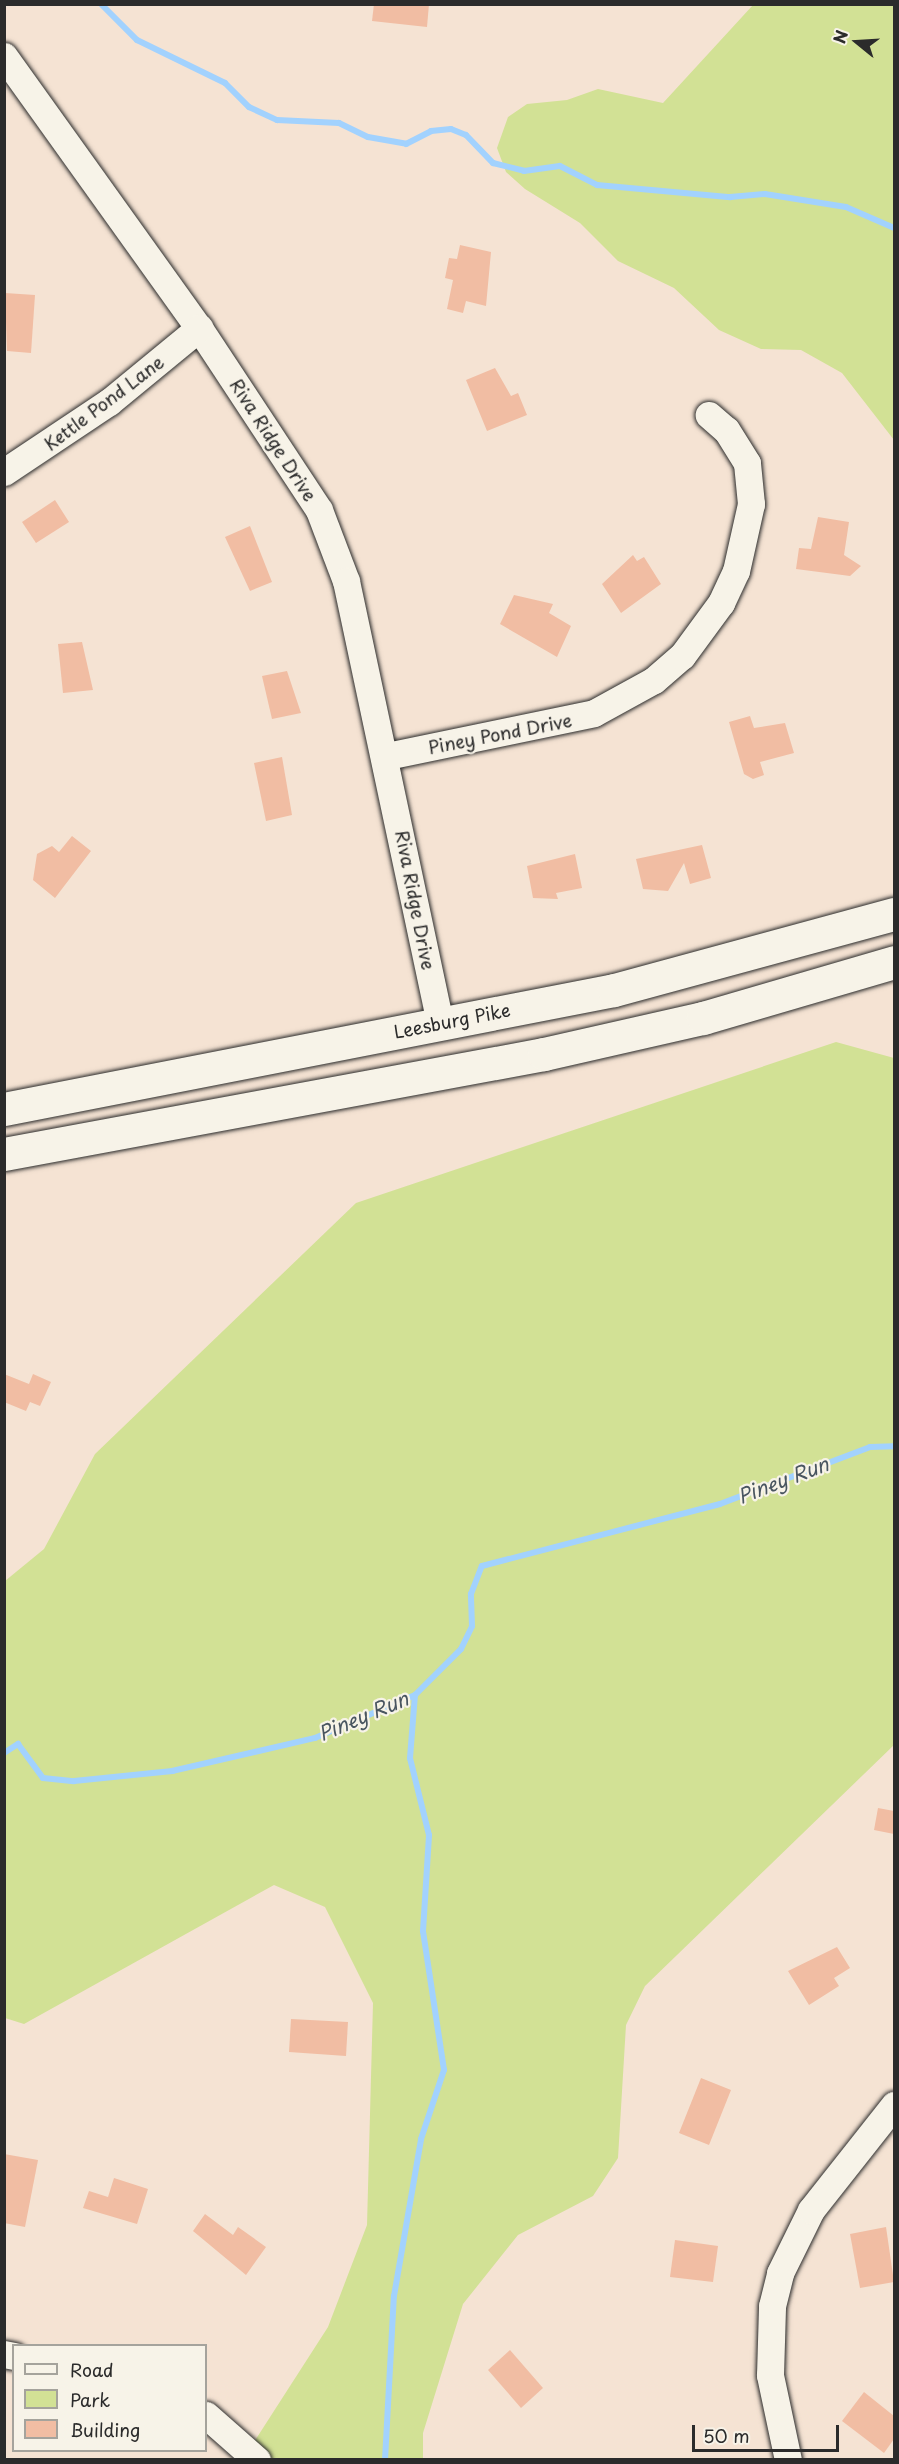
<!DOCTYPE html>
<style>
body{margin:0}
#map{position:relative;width:899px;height:2464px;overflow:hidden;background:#f5e3d3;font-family:"Playpen Sans",sans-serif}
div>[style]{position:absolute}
.green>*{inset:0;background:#d2e195}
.stream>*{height:6px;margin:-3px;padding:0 3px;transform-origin:3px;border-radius:3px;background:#a2d2fe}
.building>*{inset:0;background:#f1bda3}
.roads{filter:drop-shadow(0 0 2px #2b2b2b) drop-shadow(0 0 2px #2b2b2b)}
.minor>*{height:27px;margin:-13.5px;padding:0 13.5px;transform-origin:13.5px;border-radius:13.5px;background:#f7f3e8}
.highway>*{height:33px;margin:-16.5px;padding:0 16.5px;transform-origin:16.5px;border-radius:16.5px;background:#f7f3e8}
span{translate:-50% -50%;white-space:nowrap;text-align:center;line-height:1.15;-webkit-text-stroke:4.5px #f7f3e8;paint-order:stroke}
.street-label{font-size:18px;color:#2b2b2b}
.water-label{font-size:20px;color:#495560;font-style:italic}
.frame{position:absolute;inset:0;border:6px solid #2b2b2b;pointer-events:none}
.legend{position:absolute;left:12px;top:2344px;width:195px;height:108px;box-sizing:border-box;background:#f7f3e8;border:2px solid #a5a39c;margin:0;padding:8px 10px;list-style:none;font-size:18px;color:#2b2b2b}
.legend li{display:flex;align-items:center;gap:12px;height:30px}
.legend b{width:30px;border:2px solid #a5a39c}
.north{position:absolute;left:827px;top:12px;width:60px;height:60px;-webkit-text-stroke:4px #f7f3e8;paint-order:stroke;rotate:288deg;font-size:16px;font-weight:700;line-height:24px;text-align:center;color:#2b2b2b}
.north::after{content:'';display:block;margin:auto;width:21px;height:27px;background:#2b2b2b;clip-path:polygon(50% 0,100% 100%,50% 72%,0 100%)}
.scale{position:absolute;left:692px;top:2425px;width:147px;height:27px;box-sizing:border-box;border:3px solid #2b2b2b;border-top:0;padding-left:8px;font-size:18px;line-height:21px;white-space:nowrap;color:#2b2b2b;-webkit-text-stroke:4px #f7f3e8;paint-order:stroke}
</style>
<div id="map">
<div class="green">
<div style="clip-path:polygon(753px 5px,894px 5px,894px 440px,842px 373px,801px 350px,761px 349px,719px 330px,674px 288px,618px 261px,580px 223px,525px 189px,506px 172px,497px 148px,508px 117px,527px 104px,567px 100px,598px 89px,663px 103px)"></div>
<div style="clip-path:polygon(836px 1042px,894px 1058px,894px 1745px,645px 1986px,626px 2025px,618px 2158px,593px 2196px,518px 2235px,463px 2304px,423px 2433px,423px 2459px,243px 2459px,328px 2327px,367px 2225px,373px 2003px,325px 1907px,274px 1885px,24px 2024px,5px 2018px,5px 1581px,44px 1549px,95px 1454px,356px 1203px)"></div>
</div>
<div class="stream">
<div style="left:101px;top:4px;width:51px;rotate:45deg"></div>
<div style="left:137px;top:40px;width:98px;rotate:26deg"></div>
<div style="left:225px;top:83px;width:34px;rotate:45deg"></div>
<div style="left:249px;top:107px;width:31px;rotate:25deg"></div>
<div style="left:277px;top:120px;width:62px;rotate:2.8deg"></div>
<div style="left:339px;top:123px;width:32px;rotate:26deg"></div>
<div style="left:368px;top:137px;width:39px;rotate:10deg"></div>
<div style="left:406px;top:144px;width:28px;rotate:-27deg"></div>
<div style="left:431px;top:131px;width:20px;rotate:-6deg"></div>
<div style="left:451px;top:129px;width:16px;rotate:22deg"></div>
<div style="left:466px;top:135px;width:39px;rotate:46deg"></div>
<div style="left:493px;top:163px;width:32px;rotate:14deg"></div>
<div style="left:524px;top:171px;width:36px;rotate:-8deg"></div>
<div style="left:560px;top:166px;width:42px;rotate:27.2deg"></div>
<div style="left:597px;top:185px;width:134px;rotate:5.2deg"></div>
<div style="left:730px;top:197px;width:35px;rotate:-5deg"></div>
<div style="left:765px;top:194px;width:82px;rotate:9.1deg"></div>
<div style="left:846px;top:207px;width:52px;rotate:23.6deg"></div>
<div style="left:4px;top:1753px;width:17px;rotate:-33deg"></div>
<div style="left:18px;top:1744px;width:42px;rotate:53.7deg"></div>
<div style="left:43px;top:1778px;width:31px;rotate:6deg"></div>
<div style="left:74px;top:1781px;width:99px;rotate:-5.8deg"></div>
<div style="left:172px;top:1771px;width:147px;rotate:-13deg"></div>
<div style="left:315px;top:1738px;width:109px;rotate:-23.3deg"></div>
<div style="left:415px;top:1695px;width:65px;rotate:-45deg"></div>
<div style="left:461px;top:1649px;width:25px;rotate:-64deg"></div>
<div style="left:472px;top:1626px;width:32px;rotate:-92deg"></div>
<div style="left:471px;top:1594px;width:30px;rotate:-69deg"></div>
<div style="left:482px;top:1566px;width:246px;rotate:-14.6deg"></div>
<div style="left:720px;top:1504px;width:160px;rotate:-20.8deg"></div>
<div style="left:870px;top:1447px;width:24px;rotate:-2deg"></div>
<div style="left:385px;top:2460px;width:164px;rotate:-86.9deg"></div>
<div style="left:394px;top:2296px;width:159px;rotate:-80.2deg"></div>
<div style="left:421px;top:2139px;width:73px;rotate:-71.6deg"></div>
<div style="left:444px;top:2070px;width:141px;rotate:-98.6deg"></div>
<div style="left:423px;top:1931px;width:96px;rotate:-86.4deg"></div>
<div style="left:429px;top:1835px;width:79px;rotate:-103.9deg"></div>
<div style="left:410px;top:1758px;width:63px;rotate:-85.5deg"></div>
</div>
<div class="building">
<div style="clip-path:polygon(374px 4px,429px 4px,427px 27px,372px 21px)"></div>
<div style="clip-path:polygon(460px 245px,491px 252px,486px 306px,466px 301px,463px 313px,447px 309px,453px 280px,445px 278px,449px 258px,457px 259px)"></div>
<div style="clip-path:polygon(5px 293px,35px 295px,31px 353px,7px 351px)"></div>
<div style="clip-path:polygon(495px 368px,511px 396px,518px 393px,527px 415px,487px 431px,466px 380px)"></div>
<div style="clip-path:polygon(55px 500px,69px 522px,36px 543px,22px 522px)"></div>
<div style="clip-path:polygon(818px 517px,849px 522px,844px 555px,861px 566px,850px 576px,796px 569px,799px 548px,811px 549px)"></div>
<div style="clip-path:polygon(250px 526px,272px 582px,250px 591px,225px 537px)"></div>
<div style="clip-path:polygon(633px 555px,637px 561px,644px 557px,661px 584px,621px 613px,602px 584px)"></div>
<div style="clip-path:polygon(514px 595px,553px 604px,549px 613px,571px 626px,557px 657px,500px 624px)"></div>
<div style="clip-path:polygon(82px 642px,93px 690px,63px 693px,58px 644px)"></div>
<div style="clip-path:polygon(287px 671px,301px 713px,272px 719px,262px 676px)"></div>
<div style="clip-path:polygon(750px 716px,754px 728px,785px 723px,794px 753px,760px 762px,764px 775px,753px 779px,744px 774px,729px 722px)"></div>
<div style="clip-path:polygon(282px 757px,292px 815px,266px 821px,254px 763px)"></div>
<div style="clip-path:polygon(72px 836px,91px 851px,55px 898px,33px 880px,37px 854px,52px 846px,59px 852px)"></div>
<div style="clip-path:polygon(702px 845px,711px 878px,690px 884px,684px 863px,668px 891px,643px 889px,636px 859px)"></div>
<div style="clip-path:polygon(575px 854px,582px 888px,556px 893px,558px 899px,533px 898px,527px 866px)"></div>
<div style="clip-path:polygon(4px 1374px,29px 1384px,33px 1374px,51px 1382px,40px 1406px,30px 1402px,26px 1411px,4px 1402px)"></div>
<div style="clip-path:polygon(878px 1808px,894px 1811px,894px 1834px,874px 1830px)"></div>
<div style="clip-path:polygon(837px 1947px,850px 1968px,834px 1978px,839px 1986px,809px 2005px,788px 1971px)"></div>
<div style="clip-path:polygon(291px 2019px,348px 2022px,346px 2056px,289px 2052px)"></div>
<div style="clip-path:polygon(701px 2078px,731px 2090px,709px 2145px,679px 2133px)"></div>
<div style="clip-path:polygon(4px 2154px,38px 2160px,25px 2227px,4px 2223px)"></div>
<div style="clip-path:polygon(114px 2178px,148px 2189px,137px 2224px,83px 2208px,89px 2191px,108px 2197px)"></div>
<div style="clip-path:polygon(205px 2214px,233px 2235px,238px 2227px,266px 2247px,246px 2275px,193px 2231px)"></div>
<div style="clip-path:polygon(886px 2227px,894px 2282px,860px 2288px,850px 2234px)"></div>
<div style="clip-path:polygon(675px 2240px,718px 2246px,713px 2282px,670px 2277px)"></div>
<div style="clip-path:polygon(510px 2350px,543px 2388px,521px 2408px,488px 2370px)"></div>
<div style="clip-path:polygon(864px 2392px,894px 2416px,894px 2439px,884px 2453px,842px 2421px)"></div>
</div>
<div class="roads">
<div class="minor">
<div style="left:4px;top:56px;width:335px;rotate:54.4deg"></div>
<div style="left:199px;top:328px;width:218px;rotate:56.6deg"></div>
<div style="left:319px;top:510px;width:76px;rotate:69.2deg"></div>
<div style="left:346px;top:581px;width:453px;rotate:78deg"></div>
<div style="left:4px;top:472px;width:126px;rotate:-33.7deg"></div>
<div style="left:109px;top:402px;width:117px;rotate:-39.4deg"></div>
<div style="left:387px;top:756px;width:211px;rotate:-11.7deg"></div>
<div style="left:594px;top:713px;width:68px;rotate:-28.8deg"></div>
<div style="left:654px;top:680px;width:37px;rotate:-41deg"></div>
<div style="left:682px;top:656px;width:66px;rotate:-53.7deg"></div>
<div style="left:721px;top:603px;width:35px;rotate:-65deg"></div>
<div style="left:736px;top:571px;width:69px;rotate:-77.4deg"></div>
<div style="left:751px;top:504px;width:41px;rotate:-95.6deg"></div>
<div style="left:747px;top:463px;width:39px;rotate:-122deg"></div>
<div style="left:726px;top:430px;width:23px;rotate:-139deg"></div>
<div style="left:4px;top:2354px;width:10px;rotate:11deg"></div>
<div style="left:206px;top:2415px;width:68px;rotate:41.4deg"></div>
<div style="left:788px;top:2460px;width:87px;rotate:-102deg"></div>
<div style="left:770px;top:2375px;width:69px;rotate:-88.3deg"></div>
<div style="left:772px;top:2306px;width:34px;rotate:-76deg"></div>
<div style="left:780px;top:2273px;width:70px;rotate:-63.8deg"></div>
<div style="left:811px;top:2210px;width:134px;rotate:-51.7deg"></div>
</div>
<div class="highway">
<div style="left:4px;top:1109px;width:621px;rotate:-11.04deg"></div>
<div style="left:614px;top:990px;width:290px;rotate:-15.2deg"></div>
<div style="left:4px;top:1154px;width:549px;rotate:-10.49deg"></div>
<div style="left:544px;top:1054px;width:163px;rotate:-12.8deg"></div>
<div style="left:703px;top:1018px;width:199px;rotate:-16.3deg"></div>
</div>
</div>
<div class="street-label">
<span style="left:104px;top:403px;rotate:-37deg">Kettle Pond Lane</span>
<span style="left:273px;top:440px;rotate:57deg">Riva Ridge Drive</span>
<span style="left:500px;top:734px;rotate:-11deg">Piney Pond Drive</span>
<span style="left:415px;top:900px;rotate:79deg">Riva Ridge Drive</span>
<span style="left:452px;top:1021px;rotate:-11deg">Leesburg Pike</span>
</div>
<div class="water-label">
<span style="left:783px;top:1480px;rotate:-21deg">Piney Run</span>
<span style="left:363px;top:1716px;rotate:-23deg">Piney Run</span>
</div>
<div class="frame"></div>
<ul class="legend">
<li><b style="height:8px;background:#f7f3e8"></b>Road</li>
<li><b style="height:16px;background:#d2e195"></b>Park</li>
<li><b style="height:16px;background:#f1bda3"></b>Building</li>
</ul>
<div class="north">N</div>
<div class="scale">50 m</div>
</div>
